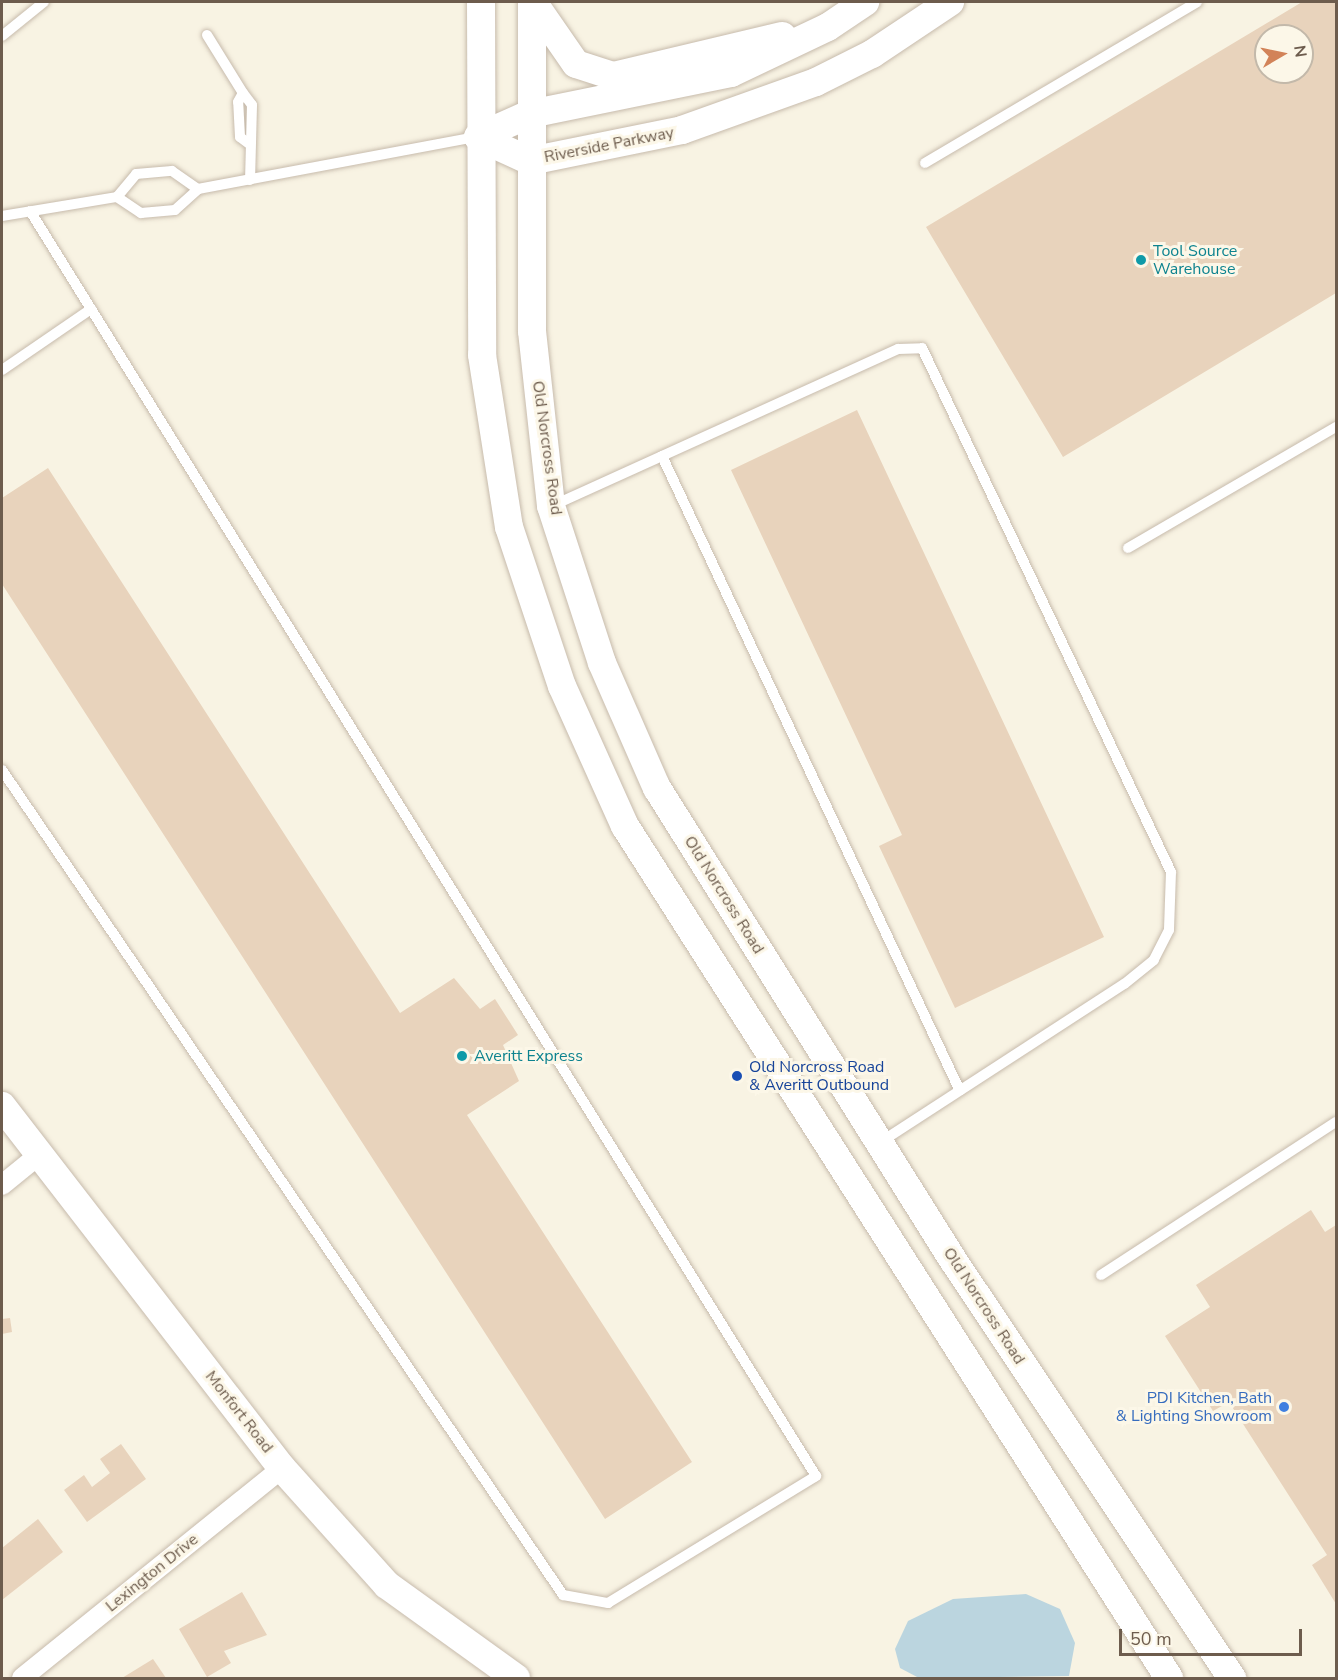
<!DOCTYPE html>
<style>
body{margin:0}
#map{position:relative;width:1338px;height:1680px;overflow:hidden;background:#f8f3e3;font-family:"Nunito Sans",sans-serif}
div>[style]{position:absolute}
.water>*{inset:0;background:#bbd5df}
.building>*{inset:0;background:#e8d3bc}
.roads{filter:drop-shadow(0 0 2px #c7bbac) drop-shadow(0 0 2px #c7bbac)}
.lane>*{height:10px;margin:-5px;padding:0 5px;transform-origin:5px;border-radius:5px;background:#fff}
.street>*{height:20px;margin:-10px;padding:0 10px;transform-origin:10px;border-radius:10px;background:#fff}
.secondary>*{height:28px;margin:-14px;padding:0 14px;transform-origin:14px;border-radius:14px;background:#fff}
.dots>*{width:16px;height:16px;translate:-50% -50%;box-sizing:border-box;border:3px solid #fcf7e8;border-radius:50%}
span{translate:-50% -50%;white-space:nowrap;text-align:center;line-height:1.15;-webkit-text-stroke:6px #fcf7e8;paint-order:stroke}
.street-label{font-size:16px;color:#6d5c4d}
.culture-label{font-size:16px;color:#0d838f}
.left{translate:0 -50%;text-align:left}
.transit-label{font-size:16px;color:#164399}
.shop-label{font-size:16px;color:#366cbe}
.right{translate:-100% -50%;text-align:right}
.frame{position:absolute;inset:0;border:3px solid #6d5c4d;pointer-events:none}
.north{position:absolute;left:1254px;top:24px;width:60px;height:60px;box-sizing:border-box;background:#fcf7e8;border:2px solid #c3b9aa;border-radius:50%;rotate:81deg;font-size:16px;font-weight:700;line-height:24px;text-align:center;color:#6d5c4d}
.north::after{content:'';display:block;margin:auto;width:21px;height:27px;background:#d28358;clip-path:polygon(50% 0,100% 100%,50% 72%,0 100%)}
.scale{position:absolute;left:1119px;top:1629px;width:183px;height:27px;box-sizing:border-box;border:3px solid #6d5c4d;border-top:0;padding-left:8px;font-size:18px;line-height:21px;white-space:nowrap;color:#6d5c4d;-webkit-text-stroke:4px #fcf7e8;paint-order:stroke}
</style>
<div id="map">
<div class="water">
<div style="clip-path:polygon(1026px 1594px,1060px 1609px,1075px 1643px,1069px 1676px,919px 1678px,900px 1668px,895px 1649px,908px 1621px,953px 1599px)"></div>
</div>
<div class="building">
<div style="clip-path:polygon(evenodd,1302px 2px,1336px 2px,1336px 293px,1063px 457px,926px 227px,1302px 2px,1266px 36px,1302px 36px,1302px 72px,1266px 72px,1266px 36px)"></div>
<div style="clip-path:polygon(857px 410px,1104px 937px,955px 1008px,879px 846px,902px 835px,731px 470px)"></div>
<div style="clip-path:polygon(48px 468px,400px 1013px,454px 978px,480px 1009px,495px 999px,518px 1035px,503px 1045px,519px 1081px,467px 1115px,692px 1462px,605px 1519px,2px 584px,2px 498px)"></div>
<div style="clip-path:polygon(1311px 1210px,1325px 1232px,1336px 1225px,1336px 1604px,1312px 1565px,1327px 1555px,1229px 1402px,1213px 1411px,1165px 1336px,1210px 1307px,1196px 1285px)"></div>
<div style="clip-path:polygon(10px 1318px,12px 1332px,2px 1334px,2px 1319px)"></div>
<div style="clip-path:polygon(121px 1444px,146px 1479px,87px 1522px,64px 1490px,84px 1475px,92px 1487px,110px 1473px,100px 1459px)"></div>
<div style="clip-path:polygon(38px 1519px,63px 1552px,2px 1600px,2px 1548px)"></div>
<div style="clip-path:polygon(242px 1592px,267px 1635px,224px 1651px,231px 1663px,207px 1677px,179px 1629px)"></div>
<div style="clip-path:polygon(153px 1659px,166px 1678px,122px 1678px)"></div>
</div>
<div class="roads">
<div class="lane">
<div style="left:207px;top:35px;width:68px;rotate:58.2deg"></div>
<div style="left:2px;top:36px;width:54px;rotate:-39deg"></div>
<div style="left:248px;top:143px;width:10px;rotate:-143deg"></div>
<div style="left:240px;top:137px;width:35px;rotate:-93deg"></div>
<div style="left:238px;top:102px;width:10px;rotate:-61deg"></div>
<div style="left:243px;top:93px;width:15px;rotate:53deg"></div>
<div style="left:252px;top:105px;width:75px;rotate:91.5deg"></div>
<div style="left:925px;top:163px;width:316px;rotate:-30.6deg"></div>
<div style="left:117px;top:197px;width:29px;rotate:34deg"></div>
<div style="left:141px;top:213px;width:34px;rotate:-5deg"></div>
<div style="left:175px;top:210px;width:31px;rotate:-42deg"></div>
<div style="left:198px;top:189px;width:283px;rotate:-10.6deg"></div>
<div style="left:2px;top:216px;width:117px;rotate:-9.4deg"></div>
<div style="left:117px;top:197px;width:30px;rotate:-50deg"></div>
<div style="left:136px;top:174px;width:36px;rotate:-5deg"></div>
<div style="left:172px;top:171px;width:32px;rotate:35deg"></div>
<div style="left:2px;top:370px;width:108px;rotate:-34.4deg"></div>
<div style="left:662px;top:456px;width:701px;rotate:64.86deg"></div>
<div style="left:554px;top:505px;width:378px;rotate:-24.4deg"></div>
<div style="left:898px;top:349px;width:24px;rotate:-2deg"></div>
<div style="left:922px;top:348px;width:580px;rotate:64.58deg"></div>
<div style="left:1171px;top:872px;width:58px;rotate:92deg"></div>
<div style="left:1169px;top:930px;width:34px;rotate:117deg"></div>
<div style="left:1154px;top:960px;width:38px;rotate:141deg"></div>
<div style="left:1124px;top:984px;width:292px;rotate:147deg"></div>
<div style="left:1128px;top:548px;width:241px;rotate:-30.2deg"></div>
<div style="left:2px;top:770px;width:998px;rotate:55.78deg"></div>
<div style="left:563px;top:1595px;width:46px;rotate:10.1deg"></div>
<div style="left:608px;top:1603px;width:244px;rotate:-31.4deg"></div>
<div style="left:816px;top:1476px;width:1489px;rotate:-121.85deg"></div>
<div style="left:1101px;top:1275px;width:280px;rotate:-33.1deg"></div>
</div>
<div class="street">
<div style="left:2px;top:1185px;width:49px;rotate:-39.2deg"></div>
<div style="left:22px;top:1678px;width:334px;rotate:-38.9deg"></div>
</div>
<div class="secondary">
<div style="left:481px;top:2px;width:353px;rotate:89.8deg"></div>
<div style="left:482px;top:355px;width:174px;rotate:81.1deg"></div>
<div style="left:509px;top:527px;width:168px;rotate:71.6deg"></div>
<div style="left:562px;top:686px;width:154px;rotate:65.8deg"></div>
<div style="left:625px;top:826px;width:1011px;rotate:57.44deg"></div>
<div style="left:532px;top:2px;width:329px;rotate:90deg"></div>
<div style="left:532px;top:331px;width:176px;rotate:83.8deg"></div>
<div style="left:551px;top:506px;width:165px;rotate:72deg"></div>
<div style="left:602px;top:663px;width:137px;rotate:66.3deg"></div>
<div style="left:657px;top:788px;width:557px;rotate:57.91deg"></div>
<div style="left:953px;top:1260px;width:503px;rotate:56.28deg"></div>
<div style="left:533px;top:2px;width:75px;rotate:55.3deg"></div>
<div style="left:576px;top:64px;width:39px;rotate:18deg"></div>
<div style="left:613px;top:76px;width:174px;rotate:-13.3deg"></div>
<div style="left:478px;top:137px;width:57px;rotate:24.8deg"></div>
<div style="left:530px;top:161px;width:155px;rotate:-11.5deg"></div>
<div style="left:682px;top:130px;width:142px;rotate:-19.7deg"></div>
<div style="left:816px;top:82px;width:63px;rotate:-26.6deg"></div>
<div style="left:872px;top:54px;width:94px;rotate:-33.7deg"></div>
<div style="left:478px;top:137px;width:57px;rotate:-23.9deg"></div>
<div style="left:530px;top:114px;width:205px;rotate:-11.5deg"></div>
<div style="left:731px;top:73px;width:107px;rotate:-25.4deg"></div>
<div style="left:828px;top:27px;width:45px;rotate:-34deg"></div>
<div style="left:2px;top:1106px;width:458px;rotate:52.3deg"></div>
<div style="left:282px;top:1468px;width:157px;rotate:48.1deg"></div>
<div style="left:387px;top:1585px;width:159px;rotate:35.8deg"></div>
</div>
</div>
<div class="dots">
<div style="left:1141px;top:260px;background:#0f9aa8"></div>
<div style="left:462px;top:1056px;background:#0f9aa8"></div>
<div style="left:737px;top:1076px;background:#1a4fb4"></div>
<div style="left:1284px;top:1407px;background:#3f7fe0"></div>
</div>
<div class="street-label">
<span style="left:609px;top:145px;rotate:-11deg">Riverside Parkway</span>
<span style="left:547px;top:448px;rotate:82deg">Old Norcross Road</span>
<span style="left:724px;top:895px;rotate:58deg">Old Norcross Road</span>
<span style="left:984px;top:1306px;rotate:57deg">Old Norcross Road</span>
<span style="left:239px;top:1412px;rotate:52deg">Monfort Road</span>
<span style="left:152px;top:1573px;rotate:-39deg">Lexington Drive</span>
</div>
<div class="culture-label">
<span class="left" style="left:1153px;top:260px">Tool Source<br>Warehouse</span>
<span class="left" style="left:474px;top:1056px">Averitt Express</span>
</div>
<div class="transit-label">
<span class="left" style="left:749px;top:1076px">Old Norcross Road<br>&amp; Averitt Outbound</span>
</div>
<div class="shop-label">
<span class="right" style="left:1272px;top:1407px">PDI Kitchen, Bath<br>&amp; Lighting Showroom</span>
</div>
<div class="frame"></div>
<div class="north">N</div>
<div class="scale">50 m</div>
</div>
